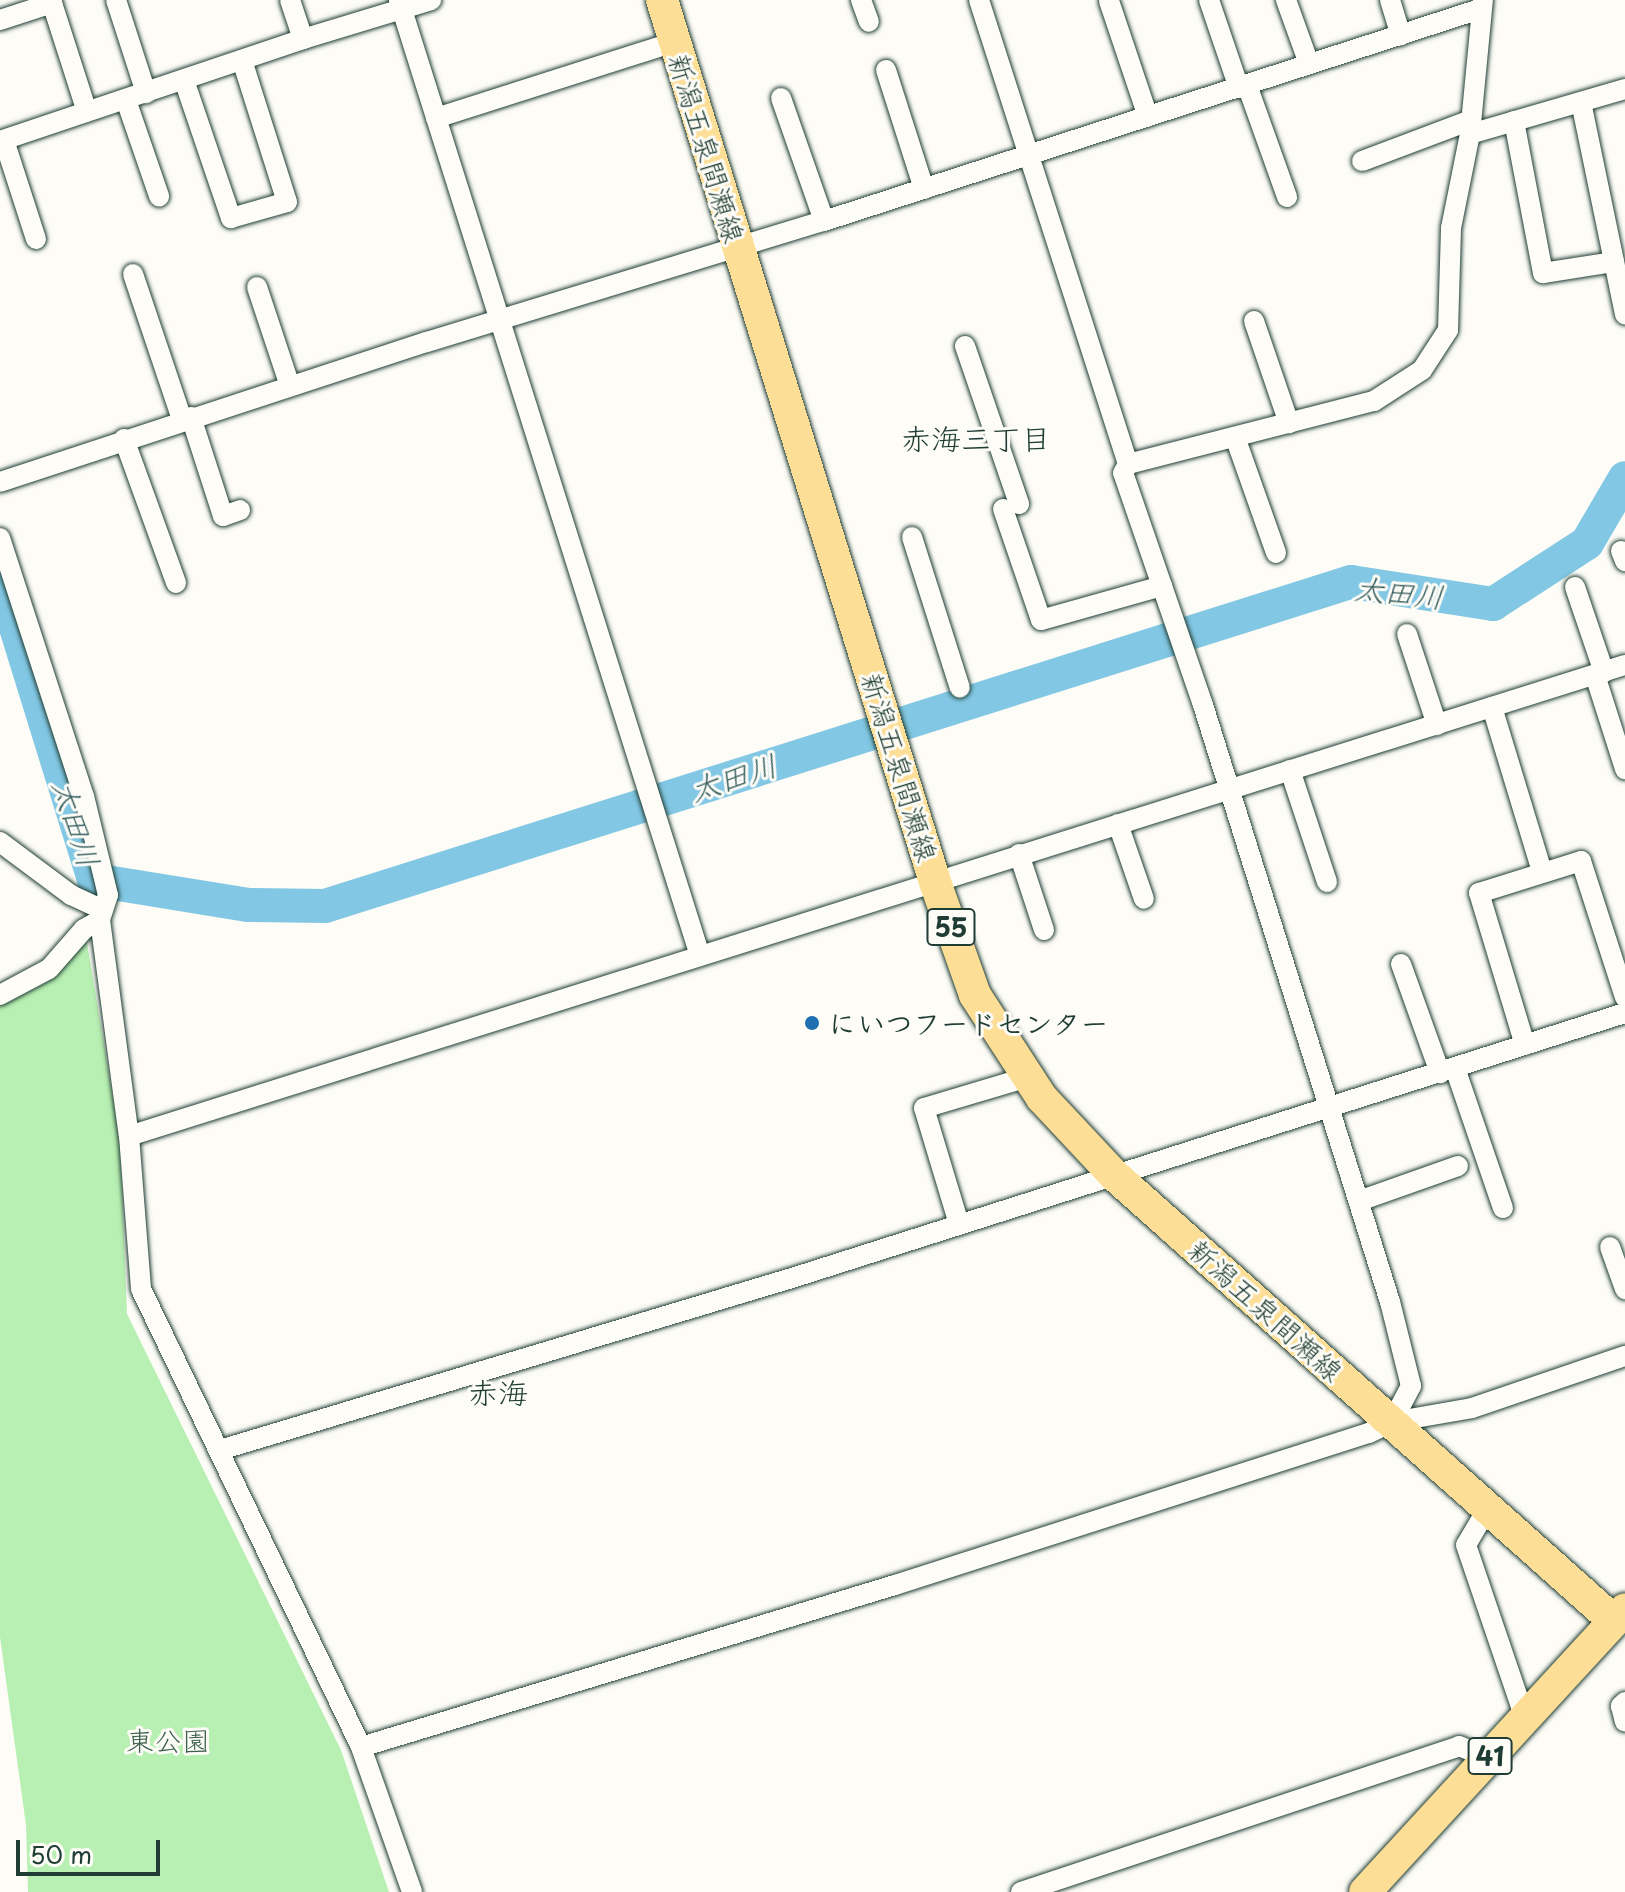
<!DOCTYPE html>
<meta charset="utf-8">
<style>
body{margin:0}
#map{position:relative;width:1625px;height:1892px;overflow:hidden;background:#fdfcf7;font-family:"Playpen Sans","Klee One",sans-serif}
div>[style]{position:absolute}
.green>*{inset:0;background:#b8efb2}
.river>*{height:34px;margin:-17px;padding:0 17px;transform-origin:17px;border-radius:17px;background:#82c7e3}
.roads{filter:drop-shadow(0 0 2px #1f3d34) drop-shadow(0 0 2px #1f3d34)}
.street>*{height:20px;margin:-10px;padding:0 10px;transform-origin:10px;border-radius:10px;background:#fdfcf7}
.primary>*{height:32px;margin:-16px;padding:0 16px;transform-origin:16px;border-radius:16px;background:#fdde96}
.dots>*{width:22px;height:22px;translate:-50% -50%;box-sizing:border-box;border:4px solid #fdfcf7;border-radius:50%}
span{translate:-50% -50%;white-space:nowrap;text-align:center;line-height:1.15;-webkit-text-stroke:6px #fdfcf7;paint-order:stroke}
.shield-label span{padding:2px 6px;background:#fdfcf7;border:2px solid;border-radius:6px;-webkit-text-stroke-width:0}
.shield-label{font-size:26px;color:#1f3d34;font-weight:700}
.street-label{font-size:28px;color:#1f3d34}
.poi-label{font-size:28px;color:#1f3d34;font-weight:700}
.left{translate:0 -50%;text-align:left}
.park-label{font-size:28px;color:#3e614d}
.neighbourhood-label{font-size:30px;color:#1f3d34}
.water-label{font-size:30px;color:#386060;font-style:italic}
.scale{position:absolute;left:16px;top:1840px;width:144px;height:36px;box-sizing:border-box;border:4px solid #1f3d34;border-top:0;padding-left:10px;font-size:24px;line-height:28px;white-space:nowrap;color:#1f3d34;-webkit-text-stroke:6px #fdfcf7;paint-order:stroke}
</style>
<div id="map">
<div class="green">
<div style="clip-path:polygon(86px 937px,120px 1140px,127px 1314px,341px 1750px,389px 1892px,28px 1892px,26px 1825px,0 1637px,0 1005px)"></div>
</div>
<div class="river">
<div style="left:0;top:576px;width:318px;rotate:72.8deg"></div>
<div style="left:94px;top:880px;width:157px;rotate:9.2deg"></div>
<div style="left:249px;top:905px;width:76px;rotate:0.8deg"></div>
<div style="left:325px;top:906px;width:1076px;rotate:-17.53deg"></div>
<div style="left:1351px;top:582px;width:144px;rotate:8.8deg"></div>
<div style="left:1493px;top:604px;width:112px;rotate:-33deg"></div>
<div style="left:1587px;top:543px;width:75px;rotate:-59.7deg"></div>
</div>
<div class="roads">
<div class="street">
<div style="left:116px;top:0;width:98px;rotate:72.1deg"></div>
<div style="left:290px;top:0;width:41px;rotate:71.6deg"></div>
<div style="left:399px;top:0;width:1002px;rotate:72.52deg"></div>
<div style="left:861px;top:0;width:23px;rotate:70deg"></div>
<div style="left:979px;top:0;width:487px;rotate:72.2deg"></div>
<div style="left:1209px;top:0;width:93px;rotate:71.2deg"></div>
<div style="left:1286px;top:0;width:68px;rotate:70.2deg"></div>
<div style="left:1390px;top:0;width:37px;rotate:73deg"></div>
<div style="left:1109px;top:1px;width:122px;rotate:71.4deg"></div>
<div style="left:0;top:20px;width:55px;rotate:-18.1deg"></div>
<div style="left:52px;top:3px;width:114px;rotate:72.2deg"></div>
<div style="left:886px;top:70px;width:125px;rotate:72.3deg"></div>
<div style="left:184px;top:80px;width:146px;rotate:71.2deg"></div>
<div style="left:231px;top:218px;width:58px;rotate:-15.9deg"></div>
<div style="left:287px;top:202px;width:149px;rotate:-107.6deg"></div>
<div style="left:1247px;top:85px;width:119px;rotate:70.3deg"></div>
<div style="left:781px;top:98px;width:130px;rotate:70.7deg"></div>
<div style="left:126px;top:100px;width:102px;rotate:71deg"></div>
<div style="left:1581px;top:102px;width:217px;rotate:78.3deg"></div>
<div style="left:436px;top:118px;width:250px;rotate:-17.7deg"></div>
<div style="left:1514px;top:121px;width:155px;rotate:79.2deg"></div>
<div style="left:1543px;top:273px;width:72px;rotate:-8.8deg"></div>
<div style="left:1470px;top:134px;width:161px;rotate:-16.2deg"></div>
<div style="left:4px;top:140px;width:104px;rotate:72.1deg"></div>
<div style="left:0;top:141px;width:320px;rotate:-18.6deg"></div>
<div style="left:303px;top:39px;width:134px;rotate:-16.9deg"></div>
<div style="left:1362px;top:161px;width:116px;rotate:-20.6deg"></div>
<div style="left:133px;top:274px;width:154px;rotate:71.4deg"></div>
<div style="left:257px;top:287px;width:104px;rotate:71.6deg"></div>
<div style="left:1254px;top:321px;width:108px;rotate:71.1deg"></div>
<div style="left:965px;top:346px;width:167px;rotate:71.1deg"></div>
<div style="left:191px;top:417px;width:104px;rotate:72.1deg"></div>
<div style="left:223px;top:516px;width:18px;rotate:-19deg"></div>
<div style="left:1235px;top:437px;width:123px;rotate:70.5deg"></div>
<div style="left:124px;top:439px;width:153px;rotate:70.1deg"></div>
<div style="left:0;top:482px;width:449px;rotate:-18.2deg"></div>
<div style="left:427px;top:342px;width:415px;rotate:-17deg"></div>
<div style="left:824px;top:221px;width:689px;rotate:-17.91deg"></div>
<div style="left:1003px;top:509px;width:117px;rotate:71.1deg"></div>
<div style="left:1041px;top:620px;width:126px;rotate:-15.7deg"></div>
<div style="left:912px;top:537px;width:158px;rotate:72.4deg"></div>
<div style="left:0;top:538px;width:271px;rotate:72deg"></div>
<div style="left:84px;top:796px;width:102px;rotate:76.4deg"></div>
<div style="left:108px;top:895px;width:26px;rotate:108deg"></div>
<div style="left:100px;top:920px;width:218px;rotate:82.4deg"></div>
<div style="left:129px;top:1136px;width:153px;rotate:85.5deg"></div>
<div style="left:141px;top:1289px;width:508px;rotate:64.34deg"></div>
<div style="left:361px;top:1747px;width:154px;rotate:70.6deg"></div>
<div style="left:1621px;top:551px;width:11px;rotate:68deg"></div>
<div style="left:1575px;top:587px;width:90px;rotate:71.2deg"></div>
<div style="left:1407px;top:634px;width:96px;rotate:71.8deg"></div>
<div style="left:1595px;top:675px;width:99px;rotate:72.3deg"></div>
<div style="left:1492px;top:707px;width:172px;rotate:73.1deg"></div>
<div style="left:1290px;top:770px;width:118px;rotate:71.7deg"></div>
<div style="left:1118px;top:824px;width:79px;rotate:70.9deg"></div>
<div style="left:0;top:842px;width:89px;rotate:36.7deg"></div>
<div style="left:71px;top:895px;width:35px;rotate:25deg"></div>
<div style="left:1019px;top:854px;width:80px;rotate:71.8deg"></div>
<div style="left:1401px;top:964px;width:116px;rotate:70.3deg"></div>
<div style="left:0;top:995px;width:55px;rotate:-28deg"></div>
<div style="left:49px;top:969px;width:53px;rotate:-48.8deg"></div>
<div style="left:84px;top:929px;width:18px;rotate:-29deg"></div>
<div style="left:1525px;top:1045px;width:159px;rotate:-106.8deg"></div>
<div style="left:1479px;top:893px;width:107px;rotate:-17.4deg"></div>
<div style="left:1581px;top:861px;width:143px;rotate:72.1deg"></div>
<div style="left:1455px;top:1068px;width:148px;rotate:71.1deg"></div>
<div style="left:129px;top:1136px;width:1568px;rotate:-17.48deg"></div>
<div style="left:1359px;top:1201px;width:105px;rotate:-19.5deg"></div>
<div style="left:959px;top:1224px;width:121px;rotate:-106.8deg"></div>
<div style="left:924px;top:1108px;width:109px;rotate:-16.6deg"></div>
<div style="left:1610px;top:1247px;width:45px;rotate:70.3deg"></div>
<div style="left:1392px;top:1422px;width:41px;rotate:-62.2deg"></div>
<div style="left:1411px;top:1386px;width:87px;rotate:-104deg"></div>
<div style="left:1390px;top:1302px;width:626px;rotate:-107.39deg"></div>
<div style="left:1203px;top:705px;width:245px;rotate:-109deg"></div>
<div style="left:1123px;top:473px;width:10px;rotate:-61deg"></div>
<div style="left:1128px;top:464px;width:254px;rotate:-14.4deg"></div>
<div style="left:1374px;top:401px;width:57px;rotate:-32.9deg"></div>
<div style="left:1422px;top:370px;width:48px;rotate:-57deg"></div>
<div style="left:1448px;top:330px;width:102px;rotate:-88.3deg"></div>
<div style="left:1451px;top:228px;width:96px;rotate:-78.6deg"></div>
<div style="left:1470px;top:134px;width:135px;rotate:-84.5deg"></div>
<div style="left:220px;top:1450px;width:597px;rotate:-16.74deg"></div>
<div style="left:792px;top:1278px;width:874px;rotate:-17.65deg"></div>
<div style="left:1489px;top:1506px;width:45px;rotate:120.5deg"></div>
<div style="left:1466px;top:1545px;width:183px;rotate:71.2deg"></div>
<div style="left:1625px;top:1702px;width:6px;rotate:135deg"></div>
<div style="left:1621px;top:1706px;width:16px;rotate:76deg"></div>
<div style="left:361px;top:1747px;width:558px;rotate:-16.88deg"></div>
<div style="left:895px;top:1585px;width:498px;rotate:-17.8deg"></div>
<div style="left:1369px;top:1433px;width:25px;rotate:-26deg"></div>
<div style="left:1392px;top:1422px;width:81px;rotate:-9.9deg"></div>
<div style="left:1472px;top:1408px;width:162px;rotate:-18.8deg"></div>
<div style="left:1021px;top:1892px;width:462px;rotate:-18.4deg"></div>
<div style="left:1459px;top:1746px;width:31px;rotate:22deg"></div>
</div>
<div class="primary">
<div style="left:662px;top:0;width:923px;rotate:72.8deg"></div>
<div style="left:935px;top:882px;width:120px;rotate:70.5deg"></div>
<div style="left:975px;top:995px;width:123px;rotate:57deg"></div>
<div style="left:1042px;top:1098px;width:104px;rotate:46.9deg"></div>
<div style="left:1113px;top:1174px;width:671px;rotate:41.74deg"></div>
<div style="left:1365px;top:1892px;width:384px;rotate:-47.4deg"></div>
</div>
</div>
<div class="dots">
<div style="left:812px;top:1023px;background:#1f6fb2"></div>
</div>
<div class="shield-label">
<span style="left:951px;top:927px">55</span>
<span style="left:1490px;top:1756px">41</span>
</div>
<div class="street-label">
<span style="left:707px;top:148px;rotate:73deg">新潟五泉間瀬線</span>
<span style="left:900px;top:767px;rotate:73deg">新潟五泉間瀬線</span>
<span style="left:1266px;top:1310px;rotate:42deg">新潟五泉間瀬線</span>
</div>
<div class="poi-label">
<span class="left" style="left:828px;top:1023px">にいつフードセンター</span>
</div>
<div class="park-label">
<span style="left:168px;top:1740px">東公園</span>
</div>
<div class="neighbourhood-label">
<span style="left:976px;top:438px">赤海三丁目</span>
<span style="left:498px;top:1392px">赤海</span>
</div>
<div class="water-label">
<span style="left:1399px;top:592px;rotate:6deg">太田川</span>
<span style="left:733px;top:777px;rotate:-18deg">太田川</span>
<span style="left:77px;top:823px;rotate:72deg">太田川</span>
</div>
<div class="scale">50 m</div>
</div>
